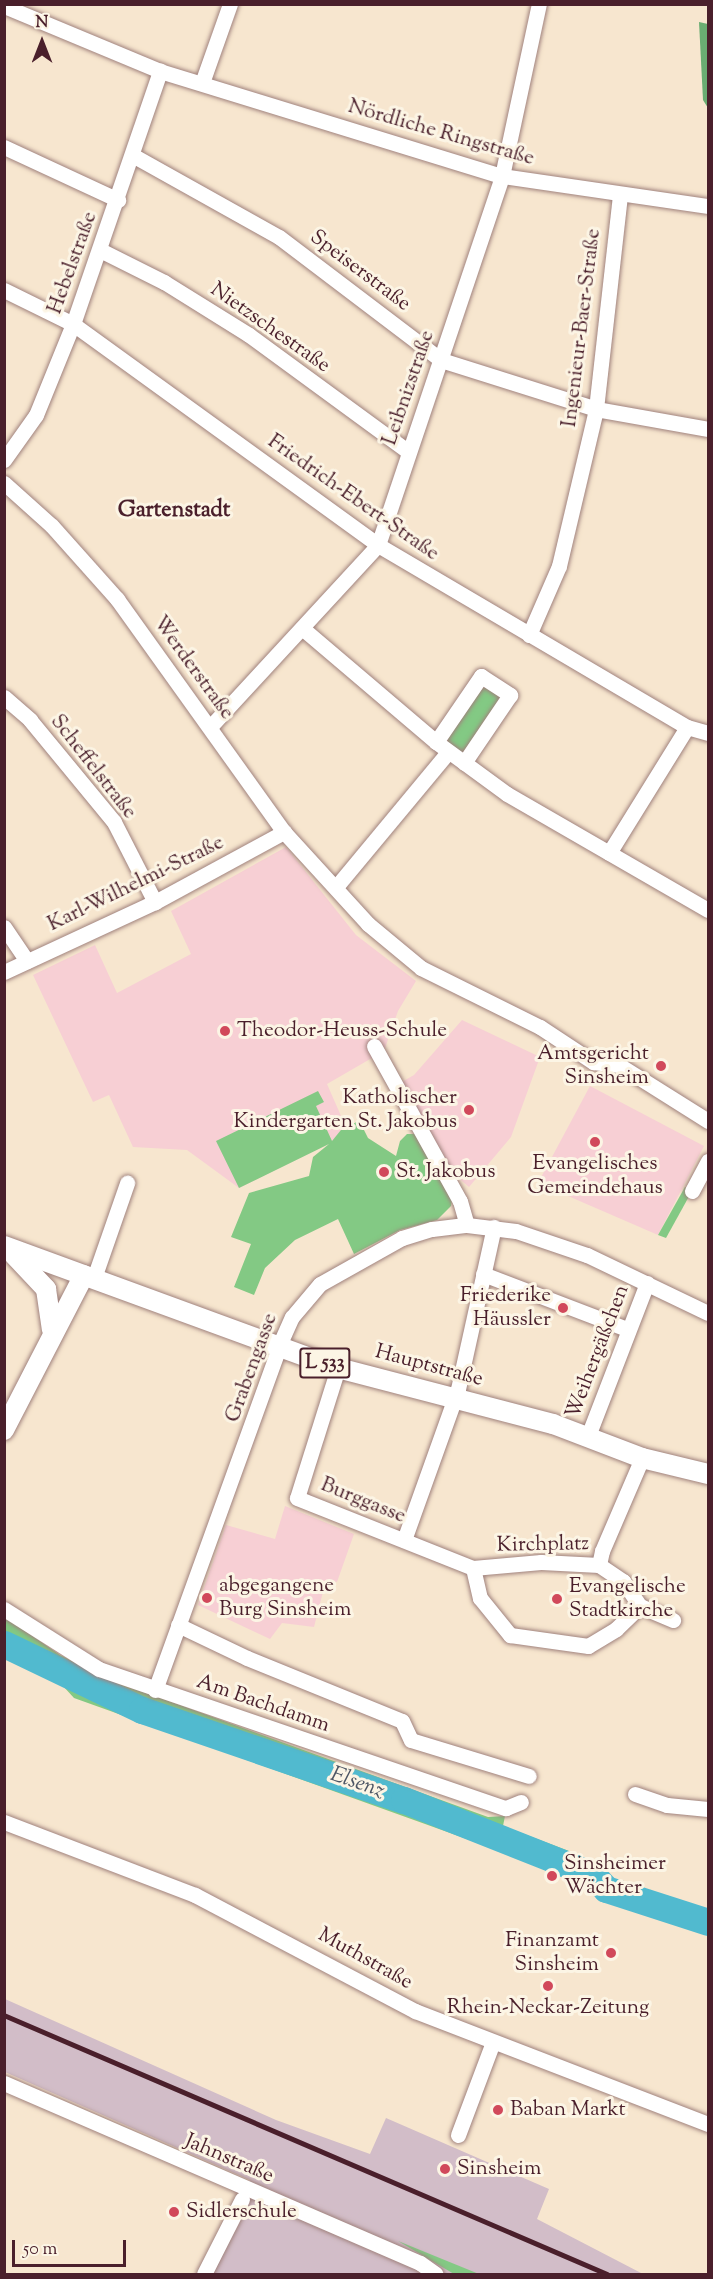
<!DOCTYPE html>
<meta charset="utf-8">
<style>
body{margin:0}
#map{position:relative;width:713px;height:2279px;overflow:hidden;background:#f7e6cf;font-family:"Sorts Mill Goudy",serif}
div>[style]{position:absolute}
.built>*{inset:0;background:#f7cfd4}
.industrial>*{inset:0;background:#d2bdc8}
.green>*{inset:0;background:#83c984}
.forest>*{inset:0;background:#6aad72}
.river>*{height:27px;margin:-13.5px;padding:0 13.5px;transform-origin:13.5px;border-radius:13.5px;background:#51bacf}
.roads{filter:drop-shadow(0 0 2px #a0827d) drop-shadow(0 0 2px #a0827d)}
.minor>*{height:15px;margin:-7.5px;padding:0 7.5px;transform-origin:7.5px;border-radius:7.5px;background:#fff}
.major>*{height:20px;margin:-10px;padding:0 10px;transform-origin:10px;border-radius:10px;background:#fff}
.rail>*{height:4.5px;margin:-2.25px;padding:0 2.25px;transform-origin:2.25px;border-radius:2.25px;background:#4a1f2b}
.dots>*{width:16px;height:16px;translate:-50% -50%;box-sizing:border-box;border:3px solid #fcf5e5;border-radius:50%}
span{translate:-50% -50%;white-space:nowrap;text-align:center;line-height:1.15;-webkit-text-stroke:6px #fcf5e5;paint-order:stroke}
.shield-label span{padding:2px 4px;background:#fcf5e5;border:2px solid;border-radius:4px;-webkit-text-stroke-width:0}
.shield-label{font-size:20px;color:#4a1f2b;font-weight:700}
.street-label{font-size:21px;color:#4a1f2b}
.poi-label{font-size:21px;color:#4a1f2b}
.left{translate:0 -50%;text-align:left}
.right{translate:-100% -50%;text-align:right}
.neighbourhood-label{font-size:22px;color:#4a1f2b;font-weight:700}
.water-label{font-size:22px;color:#4c5564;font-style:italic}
.frame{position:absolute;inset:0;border:6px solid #4a1f2b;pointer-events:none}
.north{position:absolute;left:12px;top:12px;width:60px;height:60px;-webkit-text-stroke:4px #fcf5e5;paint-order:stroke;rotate:0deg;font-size:16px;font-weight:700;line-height:24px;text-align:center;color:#4a1f2b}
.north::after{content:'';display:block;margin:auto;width:21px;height:27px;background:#4a1f2b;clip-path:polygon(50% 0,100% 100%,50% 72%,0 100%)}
.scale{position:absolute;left:12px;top:2240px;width:114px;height:27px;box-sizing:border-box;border:3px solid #4a1f2b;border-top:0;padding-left:8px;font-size:18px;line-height:21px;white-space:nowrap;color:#4a1f2b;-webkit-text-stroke:4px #fcf5e5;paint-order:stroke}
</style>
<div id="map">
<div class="built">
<div style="clip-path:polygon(286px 847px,356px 935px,416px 981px,398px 1011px,384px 1051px,327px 1084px,345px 1125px,332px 1142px,239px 1188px,187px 1150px,133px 1147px,109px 1095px,93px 1102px,33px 975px,95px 945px,117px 993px,191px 954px,171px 911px)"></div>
<div style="clip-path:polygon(462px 1020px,540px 1057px,511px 1137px,469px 1187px,456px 1176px,400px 1083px,414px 1075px)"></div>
<div style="clip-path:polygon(590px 1086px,704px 1146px,658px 1235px,538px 1183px)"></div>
<div style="clip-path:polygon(285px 1506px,354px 1534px,337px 1582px,326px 1580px,314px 1627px,282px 1623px,270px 1639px,198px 1605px,226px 1525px,275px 1539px)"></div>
</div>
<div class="industrial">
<div style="clip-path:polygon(5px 1999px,276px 2120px,370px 2154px,386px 2118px,549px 2189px,537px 2219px,643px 2274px,208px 2274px,250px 2180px,5px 2072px)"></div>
</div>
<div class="green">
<div style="clip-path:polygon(482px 684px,501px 696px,462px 754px,445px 741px)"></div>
<div style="clip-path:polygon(318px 1091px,324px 1102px,316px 1106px,332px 1141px,345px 1125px,349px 1127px,359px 1120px,368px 1138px,396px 1156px,400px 1141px,407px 1134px,415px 1134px,452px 1200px,451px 1206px,437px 1220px,400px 1230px,354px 1254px,338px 1219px,295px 1240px,265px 1268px,254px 1295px,234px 1287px,251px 1244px,231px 1237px,249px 1193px,309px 1176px,313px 1157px,329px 1144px,239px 1188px,216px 1141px)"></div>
<div style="clip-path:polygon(685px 1187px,692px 1191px,666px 1238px,658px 1235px)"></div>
<div style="clip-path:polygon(5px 1617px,60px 1655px,111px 1680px,488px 1817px,505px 1816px,503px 1826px,569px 1851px,559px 1872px,74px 1698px,52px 1674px,5px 1647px)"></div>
<div style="clip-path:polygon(398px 2241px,479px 2274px,454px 2274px)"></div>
</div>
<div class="forest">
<div style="clip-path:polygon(699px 22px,708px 24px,708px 108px,703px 100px)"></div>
</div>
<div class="river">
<div style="left:4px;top:1644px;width:153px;rotate:25.6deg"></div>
<div style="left:142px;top:1710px;width:277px;rotate:19deg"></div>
<div style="left:404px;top:1800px;width:203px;rotate:21.6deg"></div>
<div style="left:593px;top:1875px;width:19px;rotate:47deg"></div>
<div style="left:606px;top:1889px;width:107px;rotate:17.9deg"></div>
</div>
<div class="roads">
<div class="minor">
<div style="left:4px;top:6px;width:169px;rotate:22.6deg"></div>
<div style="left:160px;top:71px;width:358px;rotate:17.1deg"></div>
<div style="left:502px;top:176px;width:208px;rotate:8.3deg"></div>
<div style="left:202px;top:83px;width:84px;rotate:-70.5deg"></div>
<div style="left:4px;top:147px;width:126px;rotate:24.9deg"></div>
<div style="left:134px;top:156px;width:166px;rotate:29.2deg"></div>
<div style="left:279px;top:237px;width:203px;rotate:37.2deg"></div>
<div style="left:441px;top:360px;width:163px;rotate:17.5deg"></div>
<div style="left:596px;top:409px;width:114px;rotate:10.1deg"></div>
<div style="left:100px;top:250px;width:72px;rotate:26.6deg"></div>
<div style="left:164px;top:282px;width:100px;rotate:31.9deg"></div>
<div style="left:249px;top:335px;width:198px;rotate:36.2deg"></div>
<div style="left:4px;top:290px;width:77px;rotate:26.2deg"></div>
<div style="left:73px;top:324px;width:377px;rotate:35.9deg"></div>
<div style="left:378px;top:545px;width:359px;rotate:30.5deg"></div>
<div style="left:687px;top:727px;width:22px;rotate:16deg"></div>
<div style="left:4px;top:460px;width:55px;rotate:-54.6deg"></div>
<div style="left:36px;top:415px;width:98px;rotate:-67.9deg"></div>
<div style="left:73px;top:324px;width:268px;rotate:-71deg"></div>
<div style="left:4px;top:483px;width:64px;rotate:41.9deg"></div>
<div style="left:52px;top:526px;width:98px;rotate:48.3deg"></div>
<div style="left:117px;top:599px;width:287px;rotate:54.4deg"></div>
<div style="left:284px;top:832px;width:125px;rotate:47.6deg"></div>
<div style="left:368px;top:924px;width:69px;rotate:39.7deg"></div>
<div style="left:421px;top:968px;width:133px;rotate:26.4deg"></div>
<div style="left:540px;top:1027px;width:64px;rotate:33.4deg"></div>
<div style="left:593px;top:1062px;width:26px;rotate:7deg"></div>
<div style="left:619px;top:1065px;width:105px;rotate:32.2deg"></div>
<div style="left:302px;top:628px;width:176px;rotate:40.4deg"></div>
<div style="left:436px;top:742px;width:88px;rotate:36.2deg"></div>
<div style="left:507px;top:794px;width:232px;rotate:30deg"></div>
<div style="left:529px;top:635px;width:75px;rotate:-66.5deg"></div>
<div style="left:559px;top:566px;width:161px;rotate:-76.7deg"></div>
<div style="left:596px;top:409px;width:214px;rotate:-83.6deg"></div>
<div style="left:4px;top:697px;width:35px;rotate:41deg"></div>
<div style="left:30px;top:720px;width:132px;rotate:50.5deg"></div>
<div style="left:114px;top:822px;width:90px;rotate:62.9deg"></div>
<div style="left:210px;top:727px;width:248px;rotate:-47.3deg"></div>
<div style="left:378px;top:545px;width:389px;rotate:-71.4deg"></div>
<div style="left:502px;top:176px;width:176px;rotate:-77.9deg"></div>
<div style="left:436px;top:742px;width:80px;rotate:-55.7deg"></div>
<div style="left:481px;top:676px;width:35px;rotate:33deg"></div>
<div style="left:510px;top:695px;width:82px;rotate:124.1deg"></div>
<div style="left:609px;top:853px;width:148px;rotate:-58.2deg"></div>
<div style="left:336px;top:887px;width:175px;rotate:-50.3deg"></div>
<div style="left:4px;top:927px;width:41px;rotate:55.9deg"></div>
<div style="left:4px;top:972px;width:166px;rotate:-24.9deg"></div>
<div style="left:155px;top:902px;width:147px;rotate:-28.5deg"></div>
<div style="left:374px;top:1046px;width:177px;rotate:61deg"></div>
<div style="left:460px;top:1201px;width:25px;rotate:74deg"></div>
<div style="left:692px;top:1191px;width:34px;rotate:-62deg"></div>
<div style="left:483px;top:1274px;width:154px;rotate:20.9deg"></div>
<div style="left:94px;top:1278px;width:101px;rotate:-70.8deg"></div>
<div style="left:338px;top:1368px;width:136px;rotate:107.5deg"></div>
<div style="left:297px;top:1498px;width:189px;rotate:21.7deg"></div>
<div style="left:473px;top:1568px;width:68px;rotate:-5deg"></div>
<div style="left:541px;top:1562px;width:58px;rotate:3deg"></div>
<div style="left:599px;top:1565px;width:29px;rotate:34deg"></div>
<div style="left:623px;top:1581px;width:30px;rotate:56deg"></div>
<div style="left:640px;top:1606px;width:36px;rotate:23deg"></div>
<div style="left:588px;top:1436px;width:164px;rotate:-68.9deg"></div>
<div style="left:404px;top:1540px;width:160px;rotate:-70.3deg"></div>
<div style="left:458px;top:1389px;width:166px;rotate:-77.5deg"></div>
<div style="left:599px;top:1565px;width:14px;rotate:-78deg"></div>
<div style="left:602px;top:1551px;width:101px;rotate:-66.7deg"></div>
<div style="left:473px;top:1568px;width:31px;rotate:77deg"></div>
<div style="left:480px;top:1598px;width:48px;rotate:51deg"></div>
<div style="left:510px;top:1635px;width:79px;rotate:8deg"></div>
<div style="left:588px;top:1646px;width:33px;rotate:-31deg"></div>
<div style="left:616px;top:1629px;width:33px;rotate:-44deg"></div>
<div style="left:4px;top:1609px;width:112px;rotate:32.3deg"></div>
<div style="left:99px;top:1669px;width:430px;rotate:18.9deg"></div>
<div style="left:506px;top:1808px;width:16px;rotate:-22deg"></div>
<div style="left:178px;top:1625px;width:76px;rotate:25.6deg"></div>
<div style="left:247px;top:1658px;width:167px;rotate:22.1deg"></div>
<div style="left:402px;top:1721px;width:21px;rotate:65deg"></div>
<div style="left:411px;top:1740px;width:123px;rotate:17deg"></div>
<div style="left:155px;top:1690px;width:373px;rotate:-70.1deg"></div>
<div style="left:282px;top:1339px;width:24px;rotate:-66deg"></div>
<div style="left:292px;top:1317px;width:43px;rotate:-49.7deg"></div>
<div style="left:320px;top:1284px;width:94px;rotate:-29.3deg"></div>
<div style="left:402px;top:1238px;width:31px;rotate:-17deg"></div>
<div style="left:432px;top:1229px;width:35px;rotate:-7deg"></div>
<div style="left:467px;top:1225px;width:49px;rotate:7deg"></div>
<div style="left:516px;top:1231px;width:75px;rotate:18.7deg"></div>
<div style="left:587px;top:1255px;width:134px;rotate:25.6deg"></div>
<div style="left:635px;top:1794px;width:34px;rotate:19deg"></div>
<div style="left:667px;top:1805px;width:41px;rotate:5.6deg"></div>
<div style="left:4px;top:1822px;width:204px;rotate:20.9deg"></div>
<div style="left:195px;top:1895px;width:249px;rotate:27.8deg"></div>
<div style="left:415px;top:2011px;width:314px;rotate:21.1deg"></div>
<div style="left:4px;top:2083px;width:453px;rotate:23.4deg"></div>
<div style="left:420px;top:2263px;width:19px;rotate:35deg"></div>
<div style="left:458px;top:2135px;width:99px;rotate:-69.4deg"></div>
<div style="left:204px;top:2274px;width:84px;rotate:-63.1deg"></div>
</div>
<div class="major">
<div style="left:4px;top:1246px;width:356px;rotate:20.1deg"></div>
<div style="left:338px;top:1368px;width:222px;rotate:14.6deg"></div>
<div style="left:553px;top:1424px;width:95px;rotate:20.9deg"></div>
<div style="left:642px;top:1458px;width:68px;rotate:13.6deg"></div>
<div style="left:14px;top:1255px;width:47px;rotate:46.7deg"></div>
<div style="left:46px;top:1289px;width:41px;rotate:81.7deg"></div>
<div style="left:4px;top:1430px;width:174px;rotate:-62.7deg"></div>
</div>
</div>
<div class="rail">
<div style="left:4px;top:2015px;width:656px;rotate:23.24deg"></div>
</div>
<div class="dots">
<div style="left:225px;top:1031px;background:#d1495b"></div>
<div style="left:661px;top:1066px;background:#d1495b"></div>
<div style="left:469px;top:1110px;background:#d1495b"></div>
<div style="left:595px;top:1142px;background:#d1495b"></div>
<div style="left:384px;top:1172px;background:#d1495b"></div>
<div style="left:563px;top:1308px;background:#d1495b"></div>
<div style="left:207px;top:1598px;background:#d1495b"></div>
<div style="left:557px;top:1599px;background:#d1495b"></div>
<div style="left:552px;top:1876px;background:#d1495b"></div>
<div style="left:611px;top:1953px;background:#d1495b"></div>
<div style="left:548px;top:1986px;background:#d1495b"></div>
<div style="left:498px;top:2110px;background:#d1495b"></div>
<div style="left:445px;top:2169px;background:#d1495b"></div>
<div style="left:174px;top:2212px;background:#d1495b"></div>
</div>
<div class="shield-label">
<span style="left:325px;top:1363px">L 533</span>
</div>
<div class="street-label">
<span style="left:441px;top:133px;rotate:16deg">Nördliche Ringstraße</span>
<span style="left:73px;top:263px;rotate:-70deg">Hebelstraße</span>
<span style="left:360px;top:271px;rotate:37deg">Speiserstraße</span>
<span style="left:270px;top:328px;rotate:35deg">Nietzschestraße</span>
<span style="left:582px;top:328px;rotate:-83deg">Ingenieur-Baer-Straße</span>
<span style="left:409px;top:388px;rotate:-71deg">Leibnizstraße</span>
<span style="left:353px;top:498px;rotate:35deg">Friedrich-Ebert-Straße</span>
<span style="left:193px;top:668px;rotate:54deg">Werderstraße</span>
<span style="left:93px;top:767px;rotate:52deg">Scheffelstraße</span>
<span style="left:136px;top:884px;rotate:-26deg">Karl-Wilhelmi-Straße</span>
<span style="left:598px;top:1352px;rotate:-69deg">Weihergäßchen</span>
<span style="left:429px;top:1366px;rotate:15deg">Hauptstraße</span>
<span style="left:252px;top:1368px;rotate:-70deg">Grabengasse</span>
<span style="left:363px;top:1501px;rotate:22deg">Burggasse</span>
<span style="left:543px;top:1545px;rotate:-1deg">Kirchplatz</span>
<span style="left:263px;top:1704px;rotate:19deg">Am Bachdamm</span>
<span style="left:365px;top:1959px;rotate:29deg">Muthstraße</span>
<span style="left:229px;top:2159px;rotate:23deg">Jahnstraße</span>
</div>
<div class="poi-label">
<span class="left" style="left:237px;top:1031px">Theodor-Heuss-Schule</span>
<span class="right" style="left:649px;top:1066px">Amtsgericht<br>Sinsheim</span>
<span class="right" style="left:457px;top:1110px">Katholischer<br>Kindergarten St. Jakobus</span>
<span style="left:595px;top:1176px">Evangelisches<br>Gemeindehaus</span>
<span class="left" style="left:396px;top:1172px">St. Jakobus</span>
<span class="right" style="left:551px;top:1308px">Friederike<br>Häussler</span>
<span class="left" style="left:219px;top:1598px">abgegangene<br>Burg Sinsheim</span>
<span class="left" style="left:569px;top:1599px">Evangelische<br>Stadtkirche</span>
<span class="left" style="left:564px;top:1876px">Sinsheimer<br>Wächter</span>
<span class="right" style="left:599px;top:1953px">Finanzamt<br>Sinsheim</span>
<span style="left:548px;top:2008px">Rhein-Neckar-Zeitung</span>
<span class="left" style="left:510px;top:2110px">Baban Markt</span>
<span class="left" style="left:457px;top:2169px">Sinsheim</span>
<span class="left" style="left:186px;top:2212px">Sidlerschule</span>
</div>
<div class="neighbourhood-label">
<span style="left:174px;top:512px">Gartenstadt</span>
</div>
<div class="water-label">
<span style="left:357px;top:1784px;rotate:19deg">Elsenz</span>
</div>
<div class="frame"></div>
<div class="north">N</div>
<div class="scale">50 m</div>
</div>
